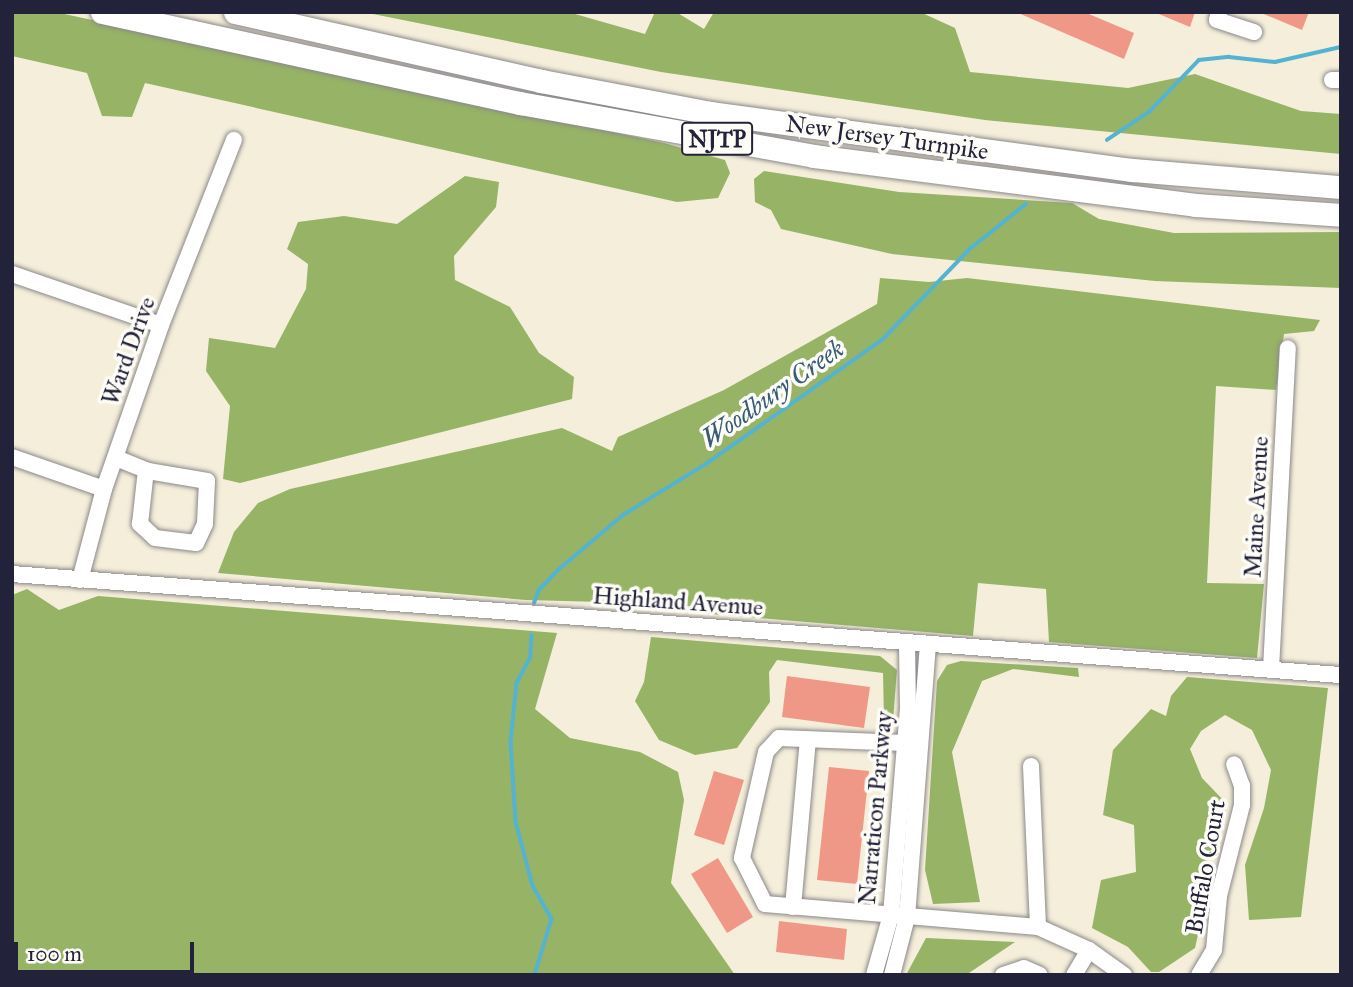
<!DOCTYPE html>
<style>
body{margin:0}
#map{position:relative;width:1353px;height:987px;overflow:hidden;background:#f4eeda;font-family:"IM FELL Great Primer",serif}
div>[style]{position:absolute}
.forest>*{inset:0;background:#96b366}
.stream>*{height:3.5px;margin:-1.75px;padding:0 1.75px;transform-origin:1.75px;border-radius:1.75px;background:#53b3d1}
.building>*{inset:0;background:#ef9888}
.roads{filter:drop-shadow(0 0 2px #8b888a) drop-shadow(0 0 2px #8b888a)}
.minor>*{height:16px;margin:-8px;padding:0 8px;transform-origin:8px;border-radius:8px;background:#fff}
.highway>*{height:23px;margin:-11.5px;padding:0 11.5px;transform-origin:11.5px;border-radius:11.5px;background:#fff}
span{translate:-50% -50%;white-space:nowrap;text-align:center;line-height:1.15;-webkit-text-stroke:7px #fdfcf7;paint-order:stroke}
.shield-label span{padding:2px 5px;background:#fdfcf7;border:2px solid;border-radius:5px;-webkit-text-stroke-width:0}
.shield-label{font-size:23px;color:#22223b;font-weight:700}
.street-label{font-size:24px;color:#22223b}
.water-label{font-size:26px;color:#365c77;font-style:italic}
.frame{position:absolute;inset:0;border:14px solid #22223b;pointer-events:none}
.scale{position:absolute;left:14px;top:942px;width:180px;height:32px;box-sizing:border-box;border:4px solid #22223b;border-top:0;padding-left:9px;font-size:21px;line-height:24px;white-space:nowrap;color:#22223b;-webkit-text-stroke:5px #fdfcf7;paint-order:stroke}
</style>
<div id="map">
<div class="forest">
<div style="clip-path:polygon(12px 12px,55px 12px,664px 143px,725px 160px,730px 173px,718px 198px,677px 202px,145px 83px,132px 117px,102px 116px,87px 73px,12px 56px)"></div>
<div style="clip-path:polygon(363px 12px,568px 12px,645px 34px,655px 12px,676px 12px,704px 29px,714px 12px,920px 12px,955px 28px,970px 72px,1128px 88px,1195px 74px,1301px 111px,1341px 114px,1341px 154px,985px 120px,661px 72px)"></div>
<div style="clip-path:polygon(764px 171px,899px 192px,1072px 203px,1099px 219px,1174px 233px,1341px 232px,1341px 288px,1155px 281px,892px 254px,781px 229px,771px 210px,755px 202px,754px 179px)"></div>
<div style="clip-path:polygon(465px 176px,499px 182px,496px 207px,454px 256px,455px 280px,510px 307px,539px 353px,574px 377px,572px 399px,240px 483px,223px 479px,230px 406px,206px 371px,209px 338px,275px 348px,306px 289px,308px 264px,287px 249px,298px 222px,344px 216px,397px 224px)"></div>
<div style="clip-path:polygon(880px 278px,929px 282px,967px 278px,1320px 320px,1314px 331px,1284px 334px,1276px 390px,1216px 386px,1207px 583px,1264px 584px,1257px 658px,1049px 642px,1046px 589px,978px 583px,973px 636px,699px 613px,640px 603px,526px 600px,218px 573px,234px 532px,258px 503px,290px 489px,562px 428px,612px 451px,618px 437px,724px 390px,877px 304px)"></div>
<div style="clip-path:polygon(27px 589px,59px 610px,98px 596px,557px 633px,535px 709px,570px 738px,640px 752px,678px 772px,684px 800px,671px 883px,735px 975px,12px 975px,12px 595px)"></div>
<div style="clip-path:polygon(651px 637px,880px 656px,897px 670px,893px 721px,884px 720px,883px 673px,777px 660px,769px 672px,770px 702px,737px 748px,695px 755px,659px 740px,635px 701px,644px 682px)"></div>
<div style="clip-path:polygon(961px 661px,1078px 668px,1079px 677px,1013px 669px,982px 681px,952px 752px,980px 902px,933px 904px,925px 870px,937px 681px,947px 665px)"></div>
<div style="clip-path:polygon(1187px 677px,1328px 688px,1301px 917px,1249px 920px,1245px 865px,1264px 808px,1271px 770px,1252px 730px,1225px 715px,1201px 731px,1190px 749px,1202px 778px,1227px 804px,1219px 838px,1203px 870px,1205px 904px,1195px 948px,1159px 972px,1151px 972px,1128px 947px,1092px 928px,1101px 880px,1136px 872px,1134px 825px,1103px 815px,1113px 750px,1151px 709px,1166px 716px,1171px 696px)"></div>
<div style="clip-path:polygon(926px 938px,1015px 942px,966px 975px,906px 975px)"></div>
</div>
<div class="stream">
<div style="left:1107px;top:140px;width:50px;rotate:-33.7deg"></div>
<div style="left:1149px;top:112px;width:72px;rotate:-46.1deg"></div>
<div style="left:1199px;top:60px;width:30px;rotate:-6deg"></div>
<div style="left:1229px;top:57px;width:46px;rotate:6.2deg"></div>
<div style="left:1275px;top:62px;width:68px;rotate:-12.8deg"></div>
<div style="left:534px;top:603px;width:14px;rotate:-69deg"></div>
<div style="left:539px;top:590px;width:28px;rotate:-46deg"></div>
<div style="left:558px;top:570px;width:85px;rotate:-40.2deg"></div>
<div style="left:623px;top:515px;width:97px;rotate:-31.6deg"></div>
<div style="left:706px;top:464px;width:217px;rotate:-35.2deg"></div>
<div style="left:883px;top:339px;width:127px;rotate:-46deg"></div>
<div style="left:971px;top:248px;width:70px;rotate:-38.7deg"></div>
<div style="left:532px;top:635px;width:22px;rotate:93deg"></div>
<div style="left:531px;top:657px;width:30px;rotate:118deg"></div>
<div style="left:517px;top:683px;width:59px;rotate:95.8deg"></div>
<div style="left:511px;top:742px;width:80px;rotate:86.4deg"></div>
<div style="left:516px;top:822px;width:66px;rotate:75.1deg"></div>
<div style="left:533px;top:886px;width:38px;rotate:60deg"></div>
<div style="left:552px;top:919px;width:59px;rotate:106.9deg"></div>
</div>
<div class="building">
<div style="clip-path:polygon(1016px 12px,1084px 12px,1134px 33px,1124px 59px)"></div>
<div style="clip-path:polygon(1154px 12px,1195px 12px,1190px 27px)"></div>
<div style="clip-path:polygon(1259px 12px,1309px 12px,1302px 30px)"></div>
<div style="clip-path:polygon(787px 676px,870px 687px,864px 728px,782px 717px)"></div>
<div style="clip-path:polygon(829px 767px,869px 771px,857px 884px,817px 880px)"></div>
<div style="clip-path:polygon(714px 771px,744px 780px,724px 845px,694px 835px)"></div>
<div style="clip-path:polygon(718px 858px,753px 917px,727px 933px,691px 874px)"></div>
<div style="clip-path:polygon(779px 921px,847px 929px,844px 960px,776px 952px)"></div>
</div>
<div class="roads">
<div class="minor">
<div style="left:1219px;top:12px;width:8px;rotate:104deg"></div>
<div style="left:1217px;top:20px;width:39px;rotate:18deg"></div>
<div style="left:1332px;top:80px;width:9px"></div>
<div style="left:12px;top:274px;width:157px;rotate:18.9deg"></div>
<div style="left:12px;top:457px;width:97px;rotate:19.2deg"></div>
<div style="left:116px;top:458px;width:35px;rotate:22deg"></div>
<div style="left:148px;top:471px;width:60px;rotate:9.6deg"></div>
<div style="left:207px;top:481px;width:43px;rotate:92.7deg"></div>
<div style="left:205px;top:524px;width:21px;rotate:115deg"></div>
<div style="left:196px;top:543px;width:41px;rotate:-173deg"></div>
<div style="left:155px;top:538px;width:21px;rotate:-137deg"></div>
<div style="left:140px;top:524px;width:54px;rotate:-83.7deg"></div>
<div style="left:12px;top:574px;width:1333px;rotate:4.35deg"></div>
<div style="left:80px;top:580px;width:94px;rotate:-75.2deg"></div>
<div style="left:104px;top:489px;width:174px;rotate:-70.8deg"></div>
<div style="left:161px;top:325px;width:199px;rotate:-68.5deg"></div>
<div style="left:1271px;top:669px;width:321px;rotate:-87deg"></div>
<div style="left:905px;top:743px;width:126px;rotate:-177.7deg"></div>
<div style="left:779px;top:738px;width:19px;rotate:133deg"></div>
<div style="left:766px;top:752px;width:109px;rotate:102.8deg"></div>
<div style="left:742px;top:858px;width:51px;rotate:63.4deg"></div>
<div style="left:765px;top:904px;width:274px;rotate:4.8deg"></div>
<div style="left:1038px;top:927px;width:56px;rotate:24.3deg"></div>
<div style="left:1089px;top:950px;width:43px;rotate:35.5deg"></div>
<div style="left:1031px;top:766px;width:161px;rotate:87.5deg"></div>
<div style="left:793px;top:907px;width:168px;rotate:-84.9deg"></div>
<div style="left:874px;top:975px;width:62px;rotate:-74.2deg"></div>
<div style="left:891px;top:915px;width:207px;rotate:-85.3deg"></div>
<div style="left:908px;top:709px;width:67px;rotate:-90.9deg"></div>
<div style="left:892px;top:975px;width:60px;rotate:-75.5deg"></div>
<div style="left:907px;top:917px;width:274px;rotate:-85.6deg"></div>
<div style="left:1003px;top:975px;width:22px;rotate:-18deg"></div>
<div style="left:1024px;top:968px;width:17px;rotate:24deg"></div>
<div style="left:1074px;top:975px;width:29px;rotate:-59deg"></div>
<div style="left:1199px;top:975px;width:29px;rotate:-59deg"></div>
<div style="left:1214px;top:950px;width:54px;rotate:-84.7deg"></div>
<div style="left:1219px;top:896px;width:94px;rotate:-75.8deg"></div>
<div style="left:1242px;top:805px;width:19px;rotate:-90deg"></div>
<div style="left:1242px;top:786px;width:23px;rotate:-110deg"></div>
</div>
<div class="highway">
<div style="left:102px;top:12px;width:428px;rotate:12.3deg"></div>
<div style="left:520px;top:103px;width:299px;rotate:10.2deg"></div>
<div style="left:814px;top:156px;width:385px;rotate:7.3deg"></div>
<div style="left:1196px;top:205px;width:145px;rotate:3.9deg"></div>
<div style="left:235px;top:12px;width:314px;rotate:12.7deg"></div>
<div style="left:541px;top:81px;width:172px;rotate:10.7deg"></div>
<div style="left:710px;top:113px;width:426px;rotate:7.7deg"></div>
<div style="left:1132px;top:170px;width:210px;rotate:4.7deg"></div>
</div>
</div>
<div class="shield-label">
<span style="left:717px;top:139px">NJTP</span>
</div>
<div class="street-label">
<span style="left:887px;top:138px;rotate:8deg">New Jersey Turnpike</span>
<span style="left:129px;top:351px;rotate:-70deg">Ward Drive</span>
<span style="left:1257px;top:507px;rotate:-87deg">Maine Avenue</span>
<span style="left:678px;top:602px;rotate:4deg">Highland Avenue</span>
<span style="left:876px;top:808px;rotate:-85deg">Narraticon Parkway</span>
<span style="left:1206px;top:867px;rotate:-80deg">Buffalo Court</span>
</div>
<div class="water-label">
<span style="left:773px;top:394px;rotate:-35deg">Woodbury Creek</span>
</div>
<div class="frame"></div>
<div class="scale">100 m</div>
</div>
